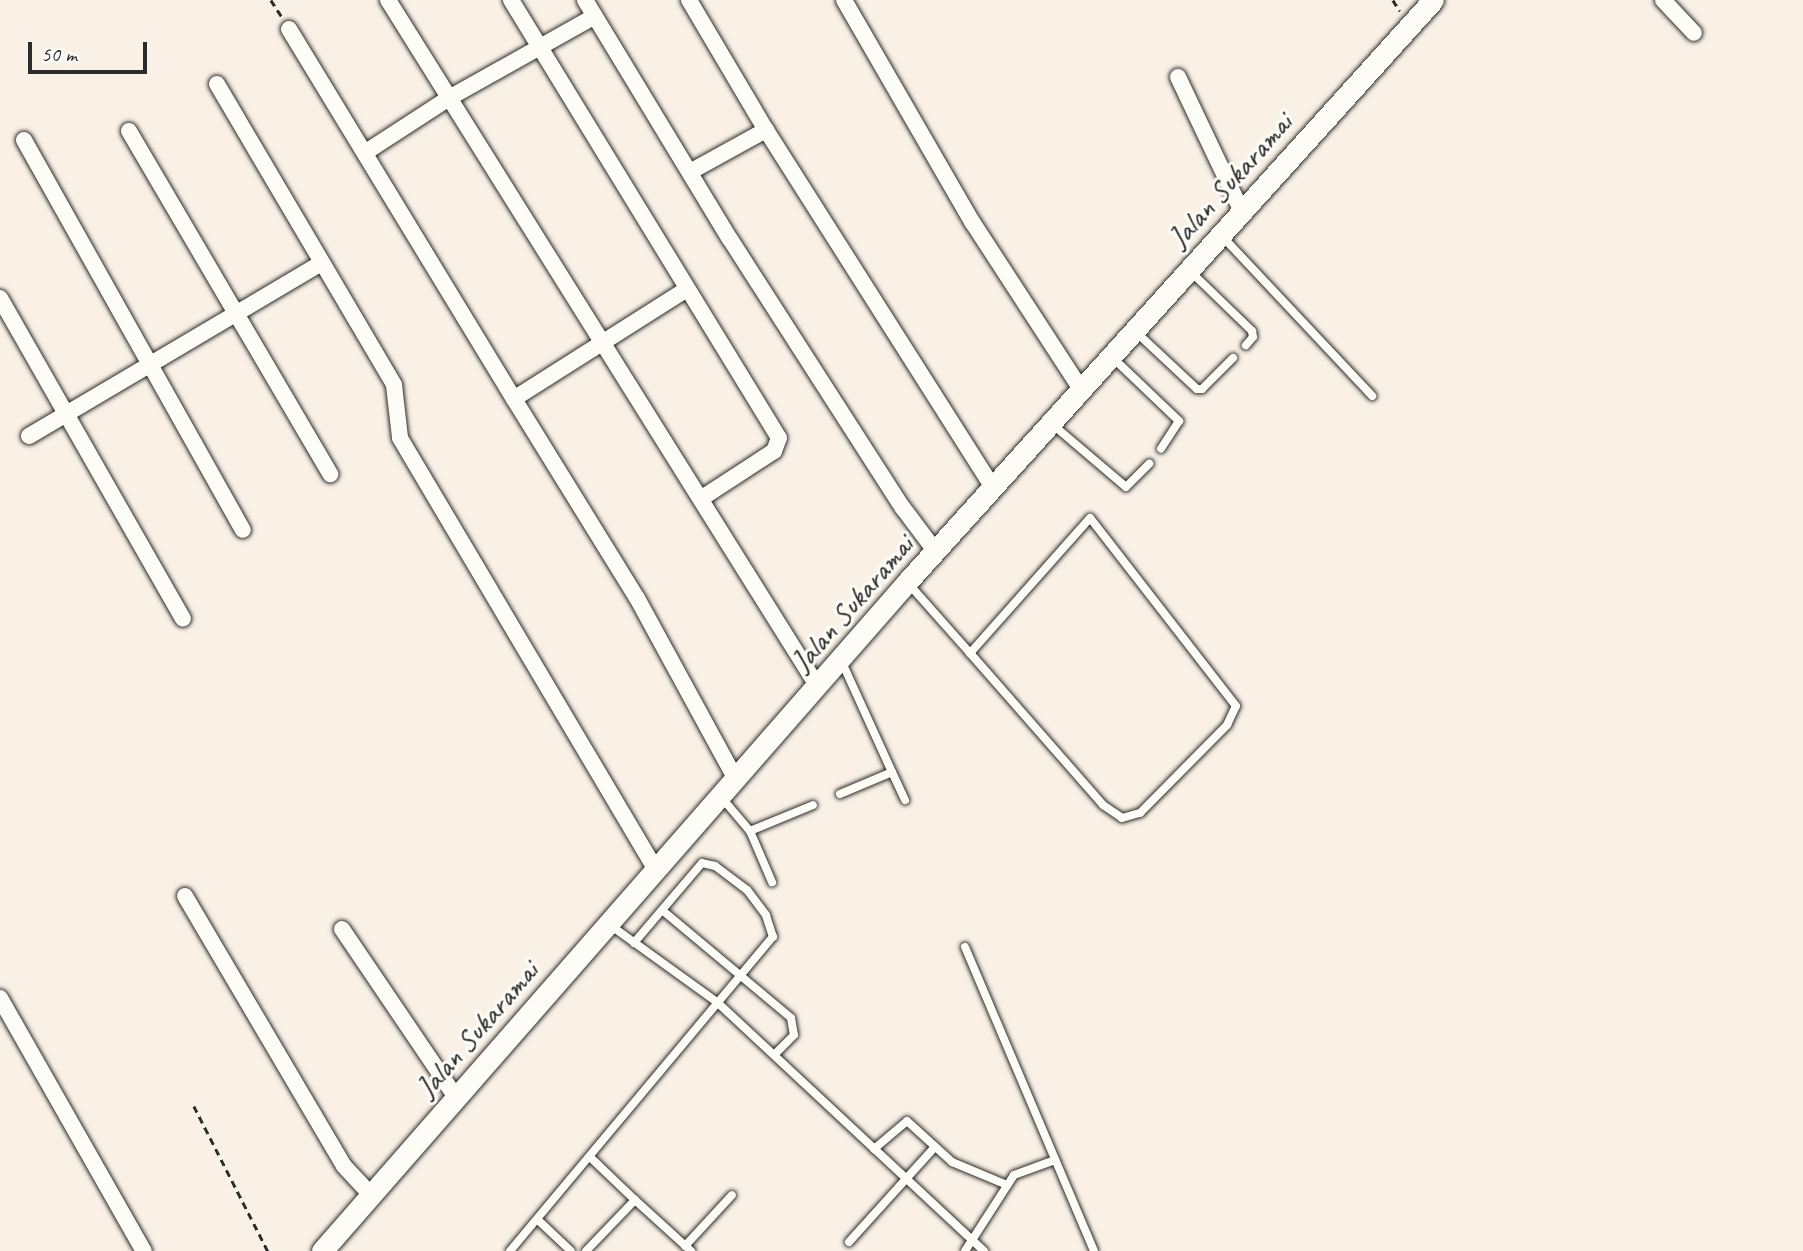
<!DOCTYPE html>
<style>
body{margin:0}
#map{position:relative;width:1803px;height:1251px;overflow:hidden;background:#faf1e6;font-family:Caveat,sans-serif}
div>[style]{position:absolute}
.path>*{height:2.5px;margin-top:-1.25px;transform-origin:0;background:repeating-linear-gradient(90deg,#2b2b2b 0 7px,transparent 0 12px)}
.roads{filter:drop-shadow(0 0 2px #2b2b2b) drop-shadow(0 0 2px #2b2b2b)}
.lane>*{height:8px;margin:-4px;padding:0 4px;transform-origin:4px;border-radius:4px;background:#fdfcf7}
.street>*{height:16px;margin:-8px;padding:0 8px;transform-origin:8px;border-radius:8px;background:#fdfcf7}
.secondary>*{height:21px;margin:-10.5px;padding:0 10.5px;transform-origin:10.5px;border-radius:10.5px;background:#fdfcf7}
span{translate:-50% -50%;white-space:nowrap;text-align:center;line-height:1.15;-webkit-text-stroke:6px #fdfcf7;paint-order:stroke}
.street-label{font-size:30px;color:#2b2b2b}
.scale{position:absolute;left:28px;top:42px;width:119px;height:32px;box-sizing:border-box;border:4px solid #2b2b2b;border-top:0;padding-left:9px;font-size:21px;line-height:24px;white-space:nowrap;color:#2b2b2b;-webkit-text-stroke:5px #fdfcf7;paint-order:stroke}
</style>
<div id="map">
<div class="path">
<div style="left:271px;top:0;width:20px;rotate:57deg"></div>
<div style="left:1393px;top:0;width:13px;rotate:58deg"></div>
<div style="left:194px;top:1106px;width:163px;rotate:63deg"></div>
</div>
<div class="roads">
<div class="lane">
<div style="left:1221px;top:235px;width:221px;rotate:46.8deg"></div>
<div style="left:1189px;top:270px;width:88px;rotate:44.1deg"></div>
<div style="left:1252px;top:331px;width:6px;rotate:81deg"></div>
<div style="left:1253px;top:337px;width:11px;rotate:131deg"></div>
<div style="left:1136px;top:332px;width:83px;rotate:43.1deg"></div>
<div style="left:1197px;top:389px;width:5px"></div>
<div style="left:1202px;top:389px;width:44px;rotate:-45deg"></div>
<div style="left:1112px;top:357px;width:93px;rotate:43.7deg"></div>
<div style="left:1179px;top:421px;width:33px;rotate:123deg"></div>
<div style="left:1052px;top:424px;width:97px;rotate:40.4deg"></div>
<div style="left:1126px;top:487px;width:33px;rotate:-45deg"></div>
<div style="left:907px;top:582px;width:95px;rotate:48.4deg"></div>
<div style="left:970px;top:653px;width:202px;rotate:48.8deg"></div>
<div style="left:1103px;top:805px;width:23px;rotate:34deg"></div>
<div style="left:1122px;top:818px;width:19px;rotate:-16deg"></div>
<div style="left:1140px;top:813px;width:124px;rotate:-45.3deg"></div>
<div style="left:1227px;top:725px;width:21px;rotate:-65deg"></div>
<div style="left:1236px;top:706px;width:238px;rotate:-127.8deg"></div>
<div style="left:1090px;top:518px;width:181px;rotate:131.6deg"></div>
<div style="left:892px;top:772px;width:31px;rotate:65deg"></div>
<div style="left:840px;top:794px;width:56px;rotate:-22.9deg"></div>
<div style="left:892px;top:772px;width:123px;rotate:-114.5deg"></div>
<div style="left:722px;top:798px;width:43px;rotate:49.7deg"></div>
<div style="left:750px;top:831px;width:56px;rotate:66.7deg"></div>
<div style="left:750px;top:831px;width:68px;rotate:-22.4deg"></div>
<div style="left:662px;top:910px;width:168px;rotate:39.9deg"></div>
<div style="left:791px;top:1018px;width:17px;rotate:80deg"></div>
<div style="left:794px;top:1035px;width:28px;rotate:135deg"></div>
<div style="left:610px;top:925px;width:133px;rotate:35.8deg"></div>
<div style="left:718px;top:1003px;width:364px;rotate:43deg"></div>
<div style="left:965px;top:947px;width:330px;rotate:67deg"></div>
<div style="left:874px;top:1149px;width:43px;rotate:-40.3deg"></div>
<div style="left:907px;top:1121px;width:61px;rotate:42.3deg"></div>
<div style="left:952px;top:1162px;width:60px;rotate:22.7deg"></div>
<div style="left:590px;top:1157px;width:62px;rotate:43.7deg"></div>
<div style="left:538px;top:1220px;width:45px;rotate:43.2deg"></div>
<div style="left:849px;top:1242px;width:127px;rotate:-47.9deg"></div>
<div style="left:685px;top:1246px;width:69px;rotate:-47.3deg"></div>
<div style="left:510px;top:1251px;width:410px;rotate:-50.1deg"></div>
<div style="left:773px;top:937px;width:23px;rotate:-108deg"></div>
<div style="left:766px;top:915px;width:31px;rotate:-127deg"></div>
<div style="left:747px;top:890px;width:40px;rotate:-143deg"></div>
<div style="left:715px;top:866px;width:13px;rotate:-167deg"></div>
<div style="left:702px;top:863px;width:105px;rotate:130.4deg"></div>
<div style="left:586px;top:1251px;width:71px;rotate:-46.1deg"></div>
<div style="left:635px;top:1200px;width:76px;rotate:42.3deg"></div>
<div style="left:965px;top:1251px;width:90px;rotate:-57.2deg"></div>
<div style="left:1014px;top:1175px;width:44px;rotate:-20.1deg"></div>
</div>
<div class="street">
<div style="left:388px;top:0;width:810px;rotate:57.96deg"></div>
<div style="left:511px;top:0;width:513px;rotate:58.54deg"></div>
<div style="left:779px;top:438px;width:14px;rotate:111deg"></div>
<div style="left:774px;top:451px;width:86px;rotate:146.9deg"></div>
<div style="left:585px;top:0;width:280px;rotate:58.8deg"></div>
<div style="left:730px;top:239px;width:320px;rotate:57.3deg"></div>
<div style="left:903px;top:508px;width:55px;rotate:53.1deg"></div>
<div style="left:689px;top:0;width:151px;rotate:59.4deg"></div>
<div style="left:766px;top:130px;width:424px;rotate:57.6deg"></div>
<div style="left:844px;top:0;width:258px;rotate:60deg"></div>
<div style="left:973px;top:223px;width:197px;rotate:57deg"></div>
<div style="left:1663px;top:0;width:45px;rotate:46.8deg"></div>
<div style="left:289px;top:29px;width:433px;rotate:58.7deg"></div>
<div style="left:1178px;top:77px;width:149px;rotate:64.6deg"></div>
<div style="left:217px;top:84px;width:349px;rotate:59.5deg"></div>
<div style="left:394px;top:385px;width:53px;rotate:83.5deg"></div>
<div style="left:400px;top:438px;width:502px;rotate:59.35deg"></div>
<div style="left:129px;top:131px;width:398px;rotate:59.6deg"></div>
<div style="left:24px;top:140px;width:447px;rotate:60.7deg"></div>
<div style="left:366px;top:152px;width:99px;rotate:-33deg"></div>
<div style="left:449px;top:98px;width:167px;rotate:-29.3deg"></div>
<div style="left:690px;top:172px;width:87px;rotate:-28.9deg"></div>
<div style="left:687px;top:289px;width:205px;rotate:147.6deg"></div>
<div style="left:514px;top:399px;width:234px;rotate:58.3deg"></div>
<div style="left:637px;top:598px;width:205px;rotate:61.4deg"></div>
<div style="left:0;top:298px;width:369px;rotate:60.3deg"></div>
<div style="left:29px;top:436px;width:339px;rotate:-30.6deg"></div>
<div style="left:185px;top:896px;width:313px;rotate:59.5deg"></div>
<div style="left:344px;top:1166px;width:40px;rotate:47deg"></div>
<div style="left:342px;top:929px;width:205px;rotate:55.9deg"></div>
<div style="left:0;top:998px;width:291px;rotate:60.4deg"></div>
</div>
<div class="secondary">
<div style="left:322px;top:1251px;width:889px;rotate:-48.83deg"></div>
<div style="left:907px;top:582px;width:784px;rotate:-47.89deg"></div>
</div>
</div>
<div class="street-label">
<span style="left:1230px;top:180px;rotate:-48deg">Jalan Sukaramai</span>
<span style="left:852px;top:603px;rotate:-49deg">Jalan Sukaramai</span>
<span style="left:477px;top:1029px;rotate:-49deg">Jalan Sukaramai</span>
</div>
<div class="scale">50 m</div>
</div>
